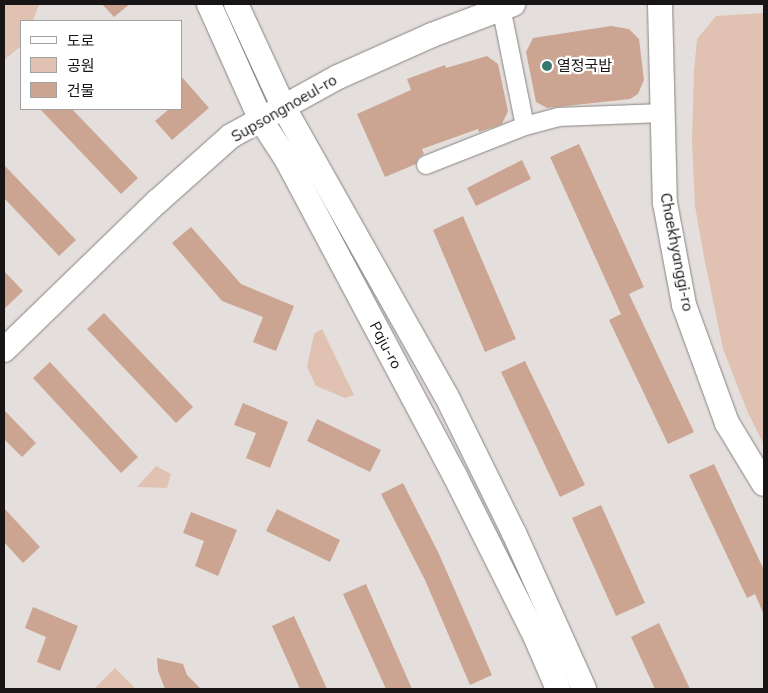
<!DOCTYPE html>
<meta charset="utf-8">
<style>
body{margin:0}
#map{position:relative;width:768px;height:693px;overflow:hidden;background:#e4dfdc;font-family:Mulish,"Noto Sans KR",sans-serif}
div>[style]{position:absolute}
.green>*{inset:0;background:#e1c2b2}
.building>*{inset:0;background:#cca592}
.roads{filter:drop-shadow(0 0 1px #888482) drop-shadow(0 0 1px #888482)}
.street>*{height:18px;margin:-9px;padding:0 9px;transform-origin:9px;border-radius:9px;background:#fff}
.secondary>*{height:24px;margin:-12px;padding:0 12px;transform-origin:12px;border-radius:12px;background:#fff}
.dots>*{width:14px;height:14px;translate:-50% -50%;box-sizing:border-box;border:2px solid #fff;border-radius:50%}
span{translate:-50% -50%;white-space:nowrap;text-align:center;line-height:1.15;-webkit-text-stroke:4.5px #fff;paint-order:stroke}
.poi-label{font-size:15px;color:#171515}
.left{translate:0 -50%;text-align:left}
.street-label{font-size:15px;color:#171515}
.frame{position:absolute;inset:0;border:5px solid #171515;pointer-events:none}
.legend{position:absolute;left:20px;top:20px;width:162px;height:90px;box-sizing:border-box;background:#fff;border:1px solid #a2a1a1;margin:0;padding:6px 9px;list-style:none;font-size:15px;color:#171515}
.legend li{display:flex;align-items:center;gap:10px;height:25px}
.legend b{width:25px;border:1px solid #a2a1a1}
</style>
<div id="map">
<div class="green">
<div style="clip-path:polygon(4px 4px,39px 4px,33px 21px,21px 21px,21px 46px,4px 60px)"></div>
<div style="clip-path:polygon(764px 13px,764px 445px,748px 413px,723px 349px,704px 257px,695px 206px,692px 141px,694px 71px,697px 39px,716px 16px)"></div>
<div style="clip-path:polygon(322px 329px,354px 395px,345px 398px,316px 386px,307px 367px,314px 334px)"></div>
<div style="clip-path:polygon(156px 466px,171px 474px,167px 488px,137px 487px)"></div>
<div style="clip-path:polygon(115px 668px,136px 689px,94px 689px)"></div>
</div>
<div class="building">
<div style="clip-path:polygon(102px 4px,130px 4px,114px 17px)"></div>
<div style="clip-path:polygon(611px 26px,629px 29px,639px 39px,644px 80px,638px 94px,630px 99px,547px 108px,536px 102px,526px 52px,533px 38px)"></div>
<div style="clip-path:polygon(487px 56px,498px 64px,508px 111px,502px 124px,479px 132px,478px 129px,422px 149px,424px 154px,418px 158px,416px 164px,385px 177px,357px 114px,411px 90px,407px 79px,445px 65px,446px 68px)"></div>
<div style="clip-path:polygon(181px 76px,209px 108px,172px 140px,155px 121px,169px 109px,181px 109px)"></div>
<div style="clip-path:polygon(40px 109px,72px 109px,138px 178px,121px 194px)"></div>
<div style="clip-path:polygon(579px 144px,644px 287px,629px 294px,694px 432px,668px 444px,609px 320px,621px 314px,550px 157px)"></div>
<div style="clip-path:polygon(522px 160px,531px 179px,476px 206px,467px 188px)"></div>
<div style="clip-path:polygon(4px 165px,76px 240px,59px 256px,4px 198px)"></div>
<div style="clip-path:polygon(463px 216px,516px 339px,485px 352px,433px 230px)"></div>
<div style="clip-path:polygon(191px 227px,241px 284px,294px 306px,276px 351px,253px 342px,263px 317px,222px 301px,172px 243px)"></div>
<div style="clip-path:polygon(4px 271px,23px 291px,4px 309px)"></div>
<div style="clip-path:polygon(104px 313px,193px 407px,176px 423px,87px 329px)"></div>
<div style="clip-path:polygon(525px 361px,585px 485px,560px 497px,501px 372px)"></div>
<div style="clip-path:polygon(50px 362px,138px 457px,121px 473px,33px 378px)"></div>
<div style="clip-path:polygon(243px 403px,288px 422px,270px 468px,246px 458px,256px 433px,234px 425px)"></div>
<div style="clip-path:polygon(4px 410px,36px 443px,22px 457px,4px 439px)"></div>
<div style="clip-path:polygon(317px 419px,381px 450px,370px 472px,307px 441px)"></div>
<div style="clip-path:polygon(714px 464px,764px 570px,764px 615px,755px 594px,747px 598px,689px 475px)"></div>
<div style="clip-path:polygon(403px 483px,439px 554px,492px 675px,470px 685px,425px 580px,381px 494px)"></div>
<div style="clip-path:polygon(601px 505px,645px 603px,616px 616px,572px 518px)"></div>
<div style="clip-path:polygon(4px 508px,40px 547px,23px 563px,4px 542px)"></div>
<div style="clip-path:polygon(277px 509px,340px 540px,330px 562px,266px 531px)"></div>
<div style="clip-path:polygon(191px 512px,237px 530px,218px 576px,195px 566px,204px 541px,183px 533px)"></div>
<div style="clip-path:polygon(366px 584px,412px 689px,386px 689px,343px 594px)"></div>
<div style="clip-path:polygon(33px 607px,78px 626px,60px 671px,37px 662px,46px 637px,25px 628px)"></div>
<div style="clip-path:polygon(294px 616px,327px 689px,300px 689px,272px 626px)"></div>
<div style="clip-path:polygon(659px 623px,690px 689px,655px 689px,631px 637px)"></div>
<div style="clip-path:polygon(157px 658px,183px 664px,187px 675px,201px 689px,165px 689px,158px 671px)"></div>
</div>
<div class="roads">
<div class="street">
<div style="left:501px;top:7px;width:121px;rotate:78.6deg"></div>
<div style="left:426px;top:165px;width:106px;rotate:-21.5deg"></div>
<div style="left:525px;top:126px;width:35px;rotate:-15deg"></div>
<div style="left:559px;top:117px;width:103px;rotate:-2.2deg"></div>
</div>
<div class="secondary">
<div style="left:209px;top:4px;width:127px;rotate:65.9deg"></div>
<div style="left:261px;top:120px;width:48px;rotate:57deg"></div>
<div style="left:287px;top:160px;width:358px;rotate:62deg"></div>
<div style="left:455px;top:476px;width:181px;rotate:63.4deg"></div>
<div style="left:536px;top:638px;width:56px;rotate:66.7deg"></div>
<div style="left:236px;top:4px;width:115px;rotate:65.2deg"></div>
<div style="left:284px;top:108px;width:330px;rotate:60.6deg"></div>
<div style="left:446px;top:395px;width:154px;rotate:63.8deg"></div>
<div style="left:514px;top:533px;width:171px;rotate:65.8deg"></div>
<div style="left:660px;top:4px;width:199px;rotate:88.6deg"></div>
<div style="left:665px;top:203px;width:104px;rotate:79.4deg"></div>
<div style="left:684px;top:305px;width:126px;rotate:70deg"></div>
<div style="left:727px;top:423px;width:71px;rotate:58.8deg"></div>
<div style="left:4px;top:350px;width:214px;rotate:-44.1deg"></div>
<div style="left:158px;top:201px;width:98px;rotate:-41.7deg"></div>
<div style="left:231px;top:136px;width:122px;rotate:-28.9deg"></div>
<div style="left:338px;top:77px;width:103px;rotate:-24.1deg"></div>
<div style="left:432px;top:35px;width:87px;rotate:-20.9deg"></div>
</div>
</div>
<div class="dots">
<div style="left:547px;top:66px;background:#367a6e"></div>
</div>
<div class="poi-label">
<span class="left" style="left:557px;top:66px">열정국밥</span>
</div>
<div class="street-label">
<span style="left:284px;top:108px;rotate:-30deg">Supsongnoeul-ro</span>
<span style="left:677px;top:252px;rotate:79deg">Chaekhyanggi-ro</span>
<span style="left:386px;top:345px;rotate:62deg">Paju-ro</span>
</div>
<div class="frame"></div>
<ul class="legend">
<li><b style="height:6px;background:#fff"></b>도로</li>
<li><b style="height:14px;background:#e1c2b2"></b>공원</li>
<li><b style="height:14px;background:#cca592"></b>건물</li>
</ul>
</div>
